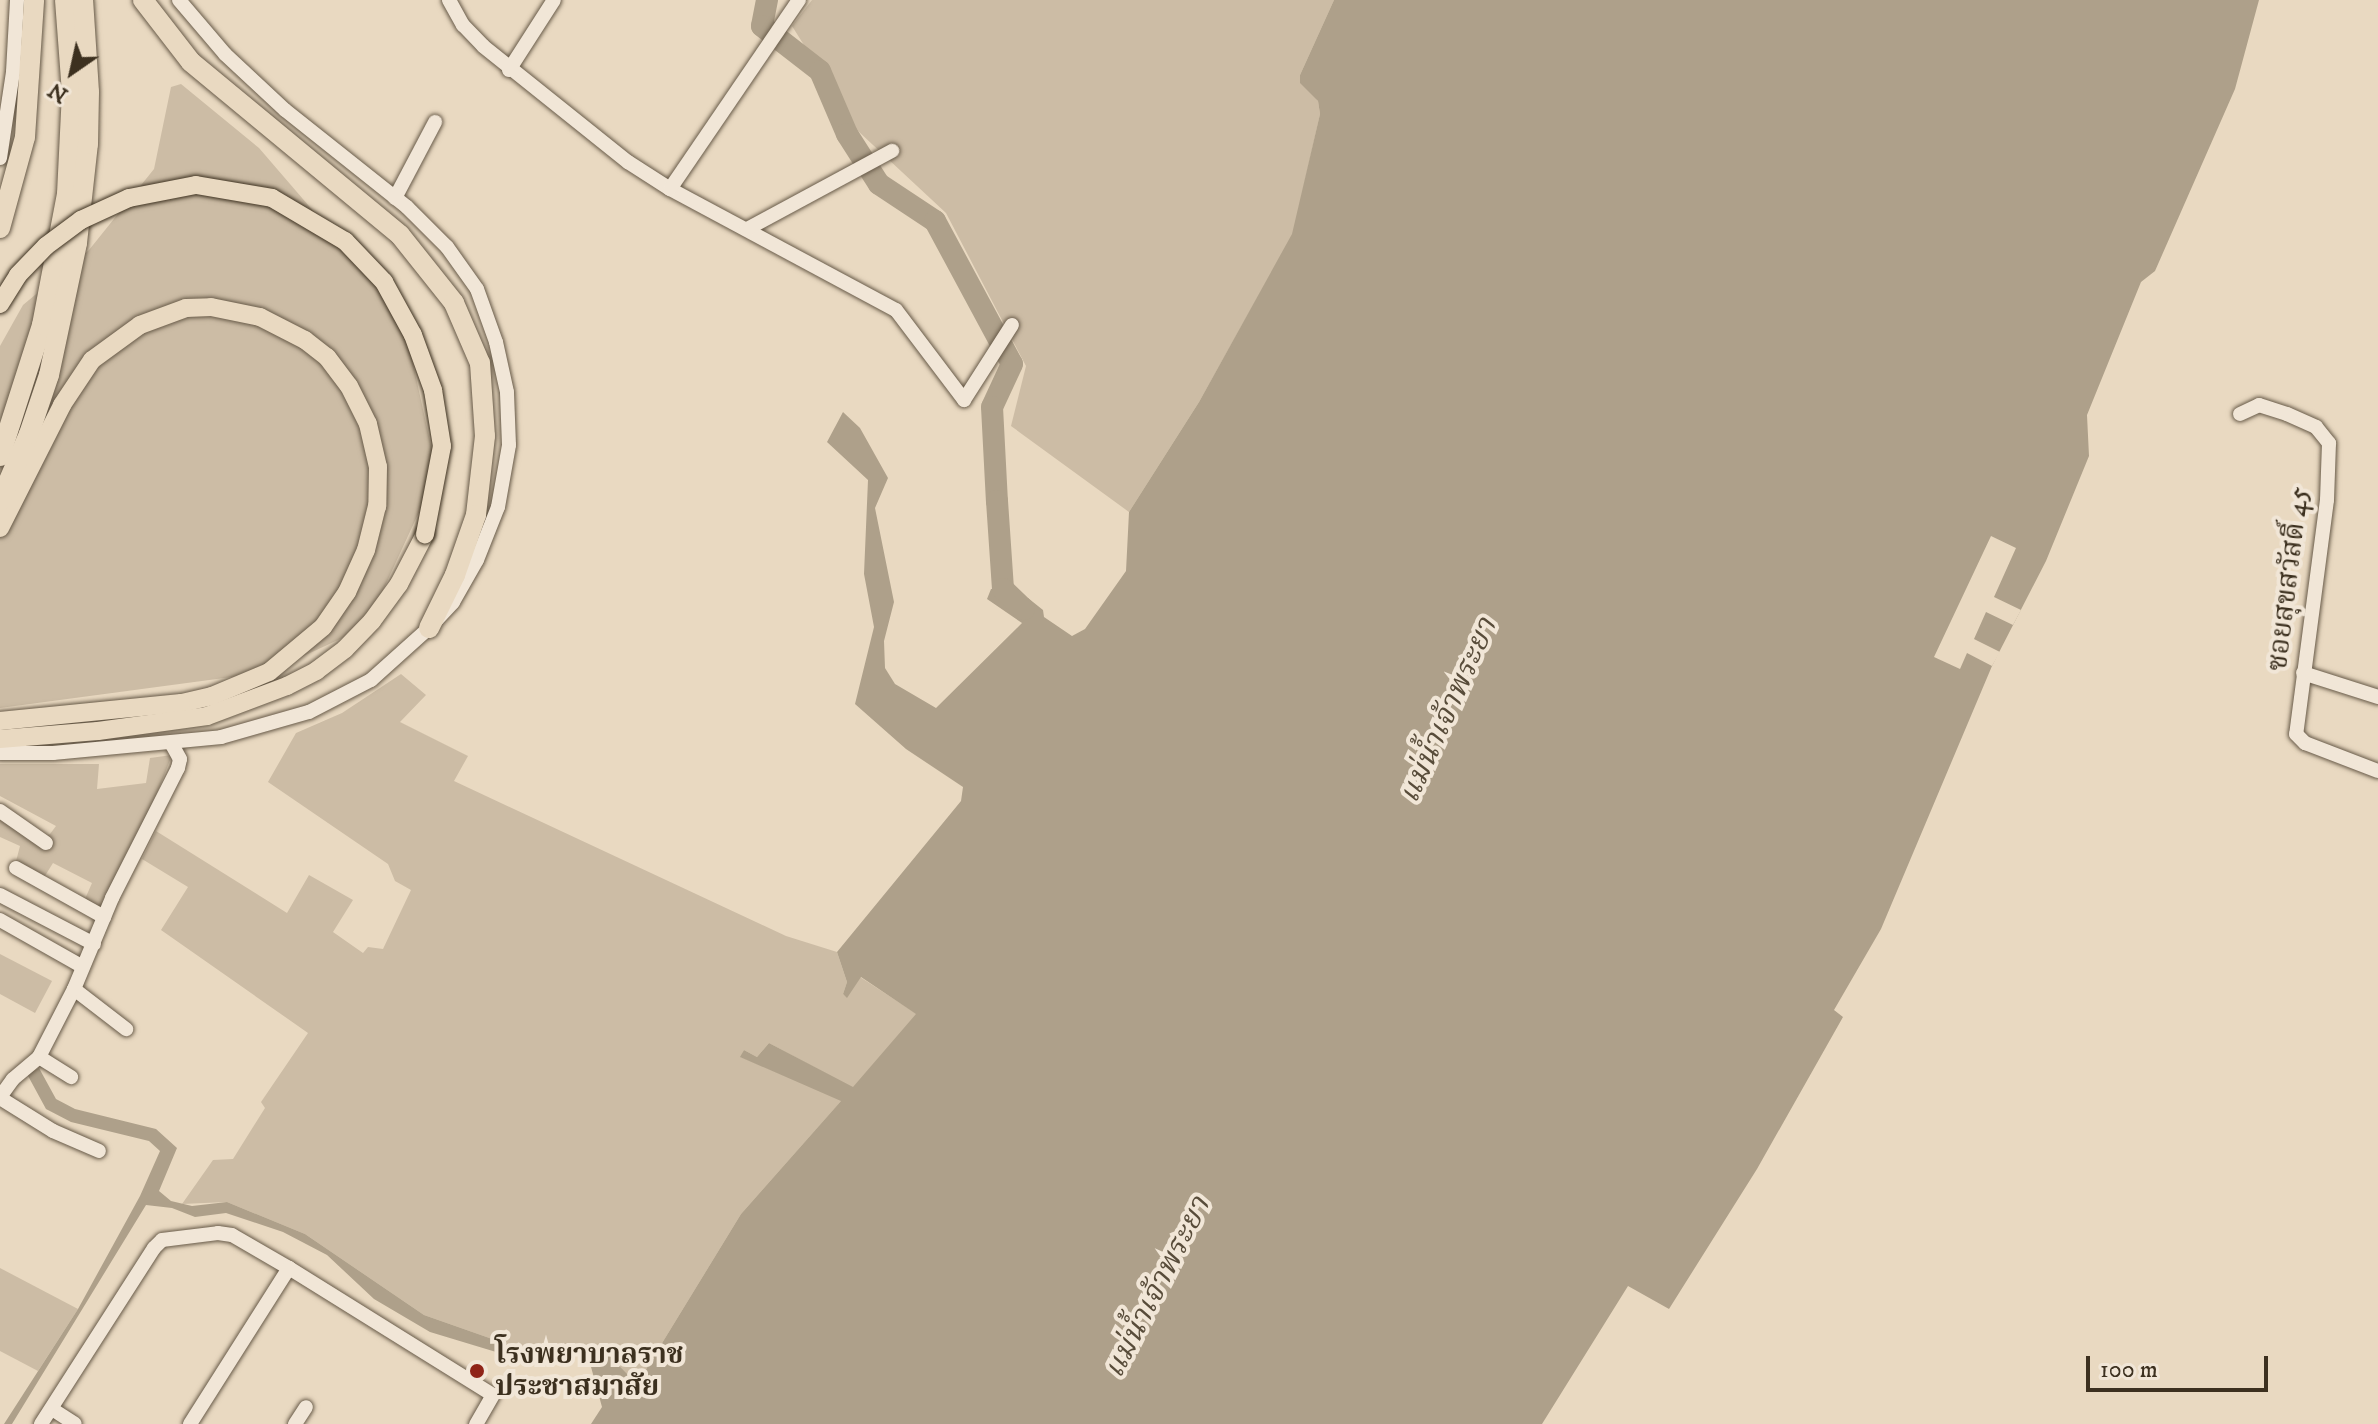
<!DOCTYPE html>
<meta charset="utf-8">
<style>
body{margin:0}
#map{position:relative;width:2378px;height:1424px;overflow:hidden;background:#e9d9c1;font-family:"IM FELL DW Pica","Noto Serif Thai",serif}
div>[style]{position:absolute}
.green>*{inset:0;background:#ccbca5}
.water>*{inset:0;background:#aea08a}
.pier>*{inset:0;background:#e9d9c1}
.river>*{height:22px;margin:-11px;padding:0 11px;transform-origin:11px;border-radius:11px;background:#aea08a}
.roads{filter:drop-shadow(0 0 2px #675a48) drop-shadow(0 0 2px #675a48)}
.minor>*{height:14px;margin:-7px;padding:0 7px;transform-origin:7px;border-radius:7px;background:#f1e6d7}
.major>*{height:18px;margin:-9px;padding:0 9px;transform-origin:9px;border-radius:9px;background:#e9d9c1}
.highway>*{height:20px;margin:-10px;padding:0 10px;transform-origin:10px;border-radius:10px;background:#e9d9c1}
.bridges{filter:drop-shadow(0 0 2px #3c301f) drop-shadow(0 0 2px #3c301f)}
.major-bridge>*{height:18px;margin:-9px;padding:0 9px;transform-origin:9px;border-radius:9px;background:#e9d9c1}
.dots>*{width:22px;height:22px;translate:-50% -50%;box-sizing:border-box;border:4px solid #f1e6d7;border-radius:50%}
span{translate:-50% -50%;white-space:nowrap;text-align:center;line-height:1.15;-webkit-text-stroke:8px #f1e6d7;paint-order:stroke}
.street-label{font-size:28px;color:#3c301f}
.poi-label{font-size:28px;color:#3c301f;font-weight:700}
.left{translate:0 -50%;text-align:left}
.water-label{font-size:30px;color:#584c3a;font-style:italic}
.north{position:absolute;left:32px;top:32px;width:80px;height:80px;-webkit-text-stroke:6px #f1e6d7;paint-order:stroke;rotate:214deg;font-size:22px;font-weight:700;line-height:32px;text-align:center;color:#3c301f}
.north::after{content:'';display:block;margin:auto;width:28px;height:36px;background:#3c301f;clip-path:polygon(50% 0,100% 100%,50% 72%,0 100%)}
.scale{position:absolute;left:2086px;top:1356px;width:182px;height:36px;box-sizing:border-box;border:4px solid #3c301f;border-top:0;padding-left:10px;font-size:24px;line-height:28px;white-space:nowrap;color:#3c301f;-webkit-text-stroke:6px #f1e6d7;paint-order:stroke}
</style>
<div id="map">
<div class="green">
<div style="clip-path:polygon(812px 0,1334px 0,1300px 75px,1318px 101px,1320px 114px,1293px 234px,1199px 402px,1129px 512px,1011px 426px,1026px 366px,946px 213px,858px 131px,792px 26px)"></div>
<div style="clip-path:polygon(181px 84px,259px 148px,402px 314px,437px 473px,366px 627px,269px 672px,0 708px,0 346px,23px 305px,89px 250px,154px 169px,171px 87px)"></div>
<div style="clip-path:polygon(401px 674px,426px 695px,400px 722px,468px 756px,454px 781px,786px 936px,837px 952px,847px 982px,843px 994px,847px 997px,860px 977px,917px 1014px,853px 1088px,769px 1043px,757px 1057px,744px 1050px,741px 1057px,842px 1100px,741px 1214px,637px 1384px,599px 1345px,512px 1346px,424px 1315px,305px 1234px,227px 1202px,182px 1204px,213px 1160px,233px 1159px,265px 1108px,261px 1102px,308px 1033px,161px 930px,188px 887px,142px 859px,156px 831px,287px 913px,309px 875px,353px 900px,333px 932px,363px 953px,368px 947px,383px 949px,411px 890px,395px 881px,388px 864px,268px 782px,296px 733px,342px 713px)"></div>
<div style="clip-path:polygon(172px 755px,156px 796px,101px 907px,85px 899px,92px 883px,53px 863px,43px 879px,15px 865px,20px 846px,0 837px,0 818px,36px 839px,50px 834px,56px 826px,0 796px,0 764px,99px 764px,97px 789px,146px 783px,150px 758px)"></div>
<div style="clip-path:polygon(0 954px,52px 981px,35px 1013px,0 994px)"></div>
<div style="clip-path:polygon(0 1268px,78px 1309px,38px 1371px,0 1351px)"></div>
</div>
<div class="water">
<div style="clip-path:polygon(1334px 0,2259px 0,2235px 89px,2155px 271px,2141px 282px,2087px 415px,2089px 456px,2046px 561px,1992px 666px,1881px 929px,1834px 1010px,1843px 1017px,1757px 1169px,1669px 1309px,1628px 1286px,1542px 1424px,591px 1424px,602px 1407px,588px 1356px,506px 1355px,430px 1332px,374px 1299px,327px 1255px,283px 1232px,226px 1213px,195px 1217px,172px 1208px,146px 1205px,12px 1424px,4px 1424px,78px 1309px,140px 1196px,160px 1151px,149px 1141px,71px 1122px,46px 1109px,27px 1074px,39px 1068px,56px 1099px,75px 1109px,156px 1129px,177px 1148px,159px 1191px,171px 1201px,192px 1206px,227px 1202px,305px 1234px,424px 1315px,512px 1346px,599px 1345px,637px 1384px,741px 1214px,841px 1101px,740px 1057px,744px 1050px,757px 1057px,769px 1043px,853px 1087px,916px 1014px,861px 977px,847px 998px,843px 994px,847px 982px,837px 952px,961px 801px,963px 787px,906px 749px,855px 704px,874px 627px,864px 574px,868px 480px,827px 442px,843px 412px,860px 428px,888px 478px,875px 508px,894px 602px,884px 641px,885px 668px,895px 684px,936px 708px,1022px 623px,987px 599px,991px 589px,1003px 589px,1015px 597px,1028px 598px,1043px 610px,1044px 617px,1072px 636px,1085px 629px,1126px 571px,1129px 512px,1199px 402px,1292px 234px,1320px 114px,1318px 101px,1300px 83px,1300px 75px)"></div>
</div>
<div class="pier">
<div style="clip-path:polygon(1991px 536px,2016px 548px,1994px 597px,2021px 610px,2013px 625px,1986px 612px,1974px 639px,2000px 652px,1992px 666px,1967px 653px,1960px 669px,1934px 657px)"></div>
</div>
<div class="river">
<div style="left:767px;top:0;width:26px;rotate:101deg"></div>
<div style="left:762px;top:26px;width:73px;rotate:37.8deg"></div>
<div style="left:820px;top:71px;width:69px;rotate:66.8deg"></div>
<div style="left:847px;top:134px;width:59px;rotate:57.4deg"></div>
<div style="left:879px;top:184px;width:67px;rotate:33.5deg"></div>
<div style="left:935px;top:221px;width:162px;rotate:61.7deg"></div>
<div style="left:1012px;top:364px;width:47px;rotate:114.9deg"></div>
<div style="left:992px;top:407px;width:94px;rotate:87deg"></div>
<div style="left:997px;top:501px;width:88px;rotate:86.1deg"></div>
<div style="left:1003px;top:589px;width:29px;rotate:44deg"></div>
</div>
<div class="roads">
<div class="minor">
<div style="left:449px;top:0;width:29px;rotate:61deg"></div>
<div style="left:463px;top:25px;width:29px;rotate:46deg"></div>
<div style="left:483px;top:46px;width:186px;rotate:38.7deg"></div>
<div style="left:628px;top:162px;width:50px;rotate:32.7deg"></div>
<div style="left:670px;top:189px;width:256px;rotate:28.2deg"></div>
<div style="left:896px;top:310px;width:113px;rotate:52.9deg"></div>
<div style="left:964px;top:400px;width:89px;rotate:-57.4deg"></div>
<div style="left:509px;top:70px;width:83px;rotate:-57.3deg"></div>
<div style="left:0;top:158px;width:87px;rotate:-81.4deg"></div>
<div style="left:13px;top:72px;width:72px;rotate:-86.8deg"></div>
<div style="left:670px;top:189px;width:229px;rotate:-55.7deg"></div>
<div style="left:395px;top:198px;width:86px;rotate:-62.2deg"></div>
<div style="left:747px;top:229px;width:165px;rotate:-28.3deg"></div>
<div style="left:2240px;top:414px;width:21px;rotate:-25deg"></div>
<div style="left:2259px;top:405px;width:29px;rotate:18deg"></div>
<div style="left:2287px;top:414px;width:32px;rotate:24deg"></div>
<div style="left:2316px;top:427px;width:21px;rotate:51deg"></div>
<div style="left:2329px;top:443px;width:57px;rotate:92deg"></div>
<div style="left:2327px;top:500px;width:236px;rotate:97.5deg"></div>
<div style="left:2296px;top:734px;width:13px;rotate:45deg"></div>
<div style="left:2305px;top:743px;width:78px;rotate:21deg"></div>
<div style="left:2303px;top:673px;width:79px;rotate:17.7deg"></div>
<div style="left:0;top:753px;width:53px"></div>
<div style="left:53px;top:753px;width:169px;rotate:-5.4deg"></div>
<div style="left:221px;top:737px;width:91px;rotate:-15.9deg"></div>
<div style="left:309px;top:712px;width:70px;rotate:-27.3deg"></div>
<div style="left:371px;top:680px;width:78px;rotate:-41.9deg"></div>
<div style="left:429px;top:628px;width:35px;rotate:-47deg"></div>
<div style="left:453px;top:602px;width:48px;rotate:-60.3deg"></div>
<div style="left:477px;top:560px;width:57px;rotate:-68.4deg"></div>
<div style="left:498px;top:507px;width:63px;rotate:-79.9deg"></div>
<div style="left:509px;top:445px;width:53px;rotate:-92.2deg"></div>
<div style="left:507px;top:392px;width:51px;rotate:-102.4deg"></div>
<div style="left:496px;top:342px;width:56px;rotate:-109.7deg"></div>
<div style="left:477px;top:289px;width:52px;rotate:-125.5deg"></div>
<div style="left:447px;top:247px;width:57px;rotate:-135deg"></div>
<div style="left:407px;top:207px;width:156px;rotate:-141.5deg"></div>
<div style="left:285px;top:110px;width:82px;rotate:-137deg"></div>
<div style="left:225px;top:54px;width:71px;rotate:-130.4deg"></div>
<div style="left:0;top:811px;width:56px;rotate:34.8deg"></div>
<div style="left:16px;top:868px;width:101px;rotate:29.1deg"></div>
<div style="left:0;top:895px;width:106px;rotate:27.5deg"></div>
<div style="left:0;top:920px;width:95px;rotate:29.5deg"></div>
<div style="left:74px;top:989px;width:66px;rotate:37.6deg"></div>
<div style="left:39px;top:1057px;width:38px;rotate:32deg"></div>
<div style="left:0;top:1097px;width:22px;rotate:-54deg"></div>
<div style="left:13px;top:1079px;width:34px;rotate:-40deg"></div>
<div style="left:39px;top:1057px;width:76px;rotate:-62.8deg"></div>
<div style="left:74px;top:989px;width:99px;rotate:-67.3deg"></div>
<div style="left:112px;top:898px;width:146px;rotate:-63.1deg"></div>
<div style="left:178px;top:768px;width:9px;rotate:-77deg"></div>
<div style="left:180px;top:759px;width:18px;rotate:-119deg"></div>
<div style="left:0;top:1098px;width:62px;rotate:31.9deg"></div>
<div style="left:53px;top:1131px;width:50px;rotate:23.5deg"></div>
<div style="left:52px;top:1409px;width:27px;rotate:33deg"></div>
<div style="left:41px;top:1424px;width:209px;rotate:-57.3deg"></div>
<div style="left:154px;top:1248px;width:11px;rotate:-45deg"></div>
<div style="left:162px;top:1240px;width:56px;rotate:-7.1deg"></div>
<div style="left:218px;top:1233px;width:14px;rotate:8deg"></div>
<div style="left:232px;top:1235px;width:66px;rotate:30.1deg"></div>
<div style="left:289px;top:1268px;width:240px;rotate:31.9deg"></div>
<div style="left:493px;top:1395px;width:34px;rotate:120deg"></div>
<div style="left:190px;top:1424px;width:185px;rotate:-57.6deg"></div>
<div style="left:295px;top:1424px;width:20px;rotate:-57deg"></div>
</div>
<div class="major">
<div style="left:0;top:528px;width:138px;rotate:-63.2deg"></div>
<div style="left:62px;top:405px;width:54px;rotate:-56.3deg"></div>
<div style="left:92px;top:360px;width:59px;rotate:-36.1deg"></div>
<div style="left:140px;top:325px;width:49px;rotate:-20.3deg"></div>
<div style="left:186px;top:308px;width:25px;rotate:-2deg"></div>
<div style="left:211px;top:307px;width:50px;rotate:11.5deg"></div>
<div style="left:260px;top:317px;width:51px;rotate:27.1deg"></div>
<div style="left:305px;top:340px;width:28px;rotate:38deg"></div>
<div style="left:327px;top:357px;width:36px;rotate:53deg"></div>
<div style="left:349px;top:386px;width:42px;rotate:63.4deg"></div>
<div style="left:368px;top:424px;width:44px;rotate:76.9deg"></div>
<div style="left:378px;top:467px;width:39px;rotate:91deg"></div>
<div style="left:377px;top:506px;width:45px;rotate:104deg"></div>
<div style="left:366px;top:550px;width:46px;rotate:114.3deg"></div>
<div style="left:347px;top:592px;width:42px;rotate:124.4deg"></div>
<div style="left:323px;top:627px;width:70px;rotate:140.2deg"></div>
<div style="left:269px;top:672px;width:62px;rotate:157.2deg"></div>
<div style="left:212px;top:696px;width:32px;rotate:167deg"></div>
<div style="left:181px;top:703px;width:182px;rotate:174.3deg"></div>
<div style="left:0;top:739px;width:98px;rotate:-4.7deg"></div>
<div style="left:98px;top:731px;width:110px;rotate:-7.8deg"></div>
<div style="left:207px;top:716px;width:85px;rotate:-20.6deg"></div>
<div style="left:287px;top:686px;width:33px;rotate:-27deg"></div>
<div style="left:316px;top:671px;width:36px;rotate:-37deg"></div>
<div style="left:345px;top:649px;width:39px;rotate:-46deg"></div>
<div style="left:372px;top:621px;width:46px;rotate:-53.9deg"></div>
<div style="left:399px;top:584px;width:56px;rotate:-62.5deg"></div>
</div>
<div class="highway">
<div style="left:143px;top:0;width:78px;rotate:52.3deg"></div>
<div style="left:191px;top:62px;width:271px;rotate:39.6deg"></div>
<div style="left:400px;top:235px;width:87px;rotate:51.5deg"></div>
<div style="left:454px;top:303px;width:65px;rotate:66.6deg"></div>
<div style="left:480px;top:363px;width:73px;rotate:86.1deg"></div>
<div style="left:485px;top:436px;width:80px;rotate:96.5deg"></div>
<div style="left:476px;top:515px;width:64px;rotate:109.3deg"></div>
<div style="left:455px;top:575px;width:59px;rotate:116.1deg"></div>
<div style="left:0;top:228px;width:94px;rotate:-74.6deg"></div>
<div style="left:25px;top:137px;width:137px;rotate:-86.2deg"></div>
<div style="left:0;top:456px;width:138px;rotate:-72.2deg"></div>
<div style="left:42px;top:325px;width:133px;rotate:-79.2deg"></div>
<div style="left:67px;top:194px;width:101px;rotate:-87.2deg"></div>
<div style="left:72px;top:93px;width:93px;rotate:-94.3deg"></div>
<div style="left:0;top:501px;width:73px;rotate:-66.6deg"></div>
<div style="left:29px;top:434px;width:62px;rotate:-71.3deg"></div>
<div style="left:49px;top:375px;width:135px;rotate:-78deg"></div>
<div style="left:77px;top:243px;width:100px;rotate:-83.7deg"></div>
<div style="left:88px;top:144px;width:52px;rotate:-88.9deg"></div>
<div style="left:89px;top:92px;width:92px;rotate:-93.7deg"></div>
</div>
</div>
<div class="bridges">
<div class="major-bridge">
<div style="left:0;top:304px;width:34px;rotate:-58deg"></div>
<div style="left:18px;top:275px;width:40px;rotate:-46deg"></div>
<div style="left:46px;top:246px;width:44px;rotate:-36.6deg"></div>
<div style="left:81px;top:220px;width:53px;rotate:-24.6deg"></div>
<div style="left:129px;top:198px;width:68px;rotate:-11deg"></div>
<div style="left:196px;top:185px;width:77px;rotate:9.7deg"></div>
<div style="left:272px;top:198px;width:85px;rotate:30.5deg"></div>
<div style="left:345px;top:241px;width:57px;rotate:46.4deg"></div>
<div style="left:384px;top:282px;width:60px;rotate:61.3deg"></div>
<div style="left:413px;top:335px;width:59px;rotate:70deg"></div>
<div style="left:433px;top:390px;width:57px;rotate:80.9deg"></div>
<div style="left:442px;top:446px;width:90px;rotate:100.9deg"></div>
</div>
</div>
<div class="dots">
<div style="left:477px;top:1371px;background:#8f2418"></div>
</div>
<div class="street-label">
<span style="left:2289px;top:579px;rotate:-83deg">ซอยสุขสวัสดิ์ 45</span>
</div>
<div class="poi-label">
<span class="left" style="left:495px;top:1371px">โรงพยาบาลราช<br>ประชาสมาสัย</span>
</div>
<div class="water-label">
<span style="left:1449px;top:711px;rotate:-66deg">แม่น้ำเจ้าพระยา</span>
<span style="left:1158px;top:1288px;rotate:-63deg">แม่น้ำเจ้าพระยา</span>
</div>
<div class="north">N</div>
<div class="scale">100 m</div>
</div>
